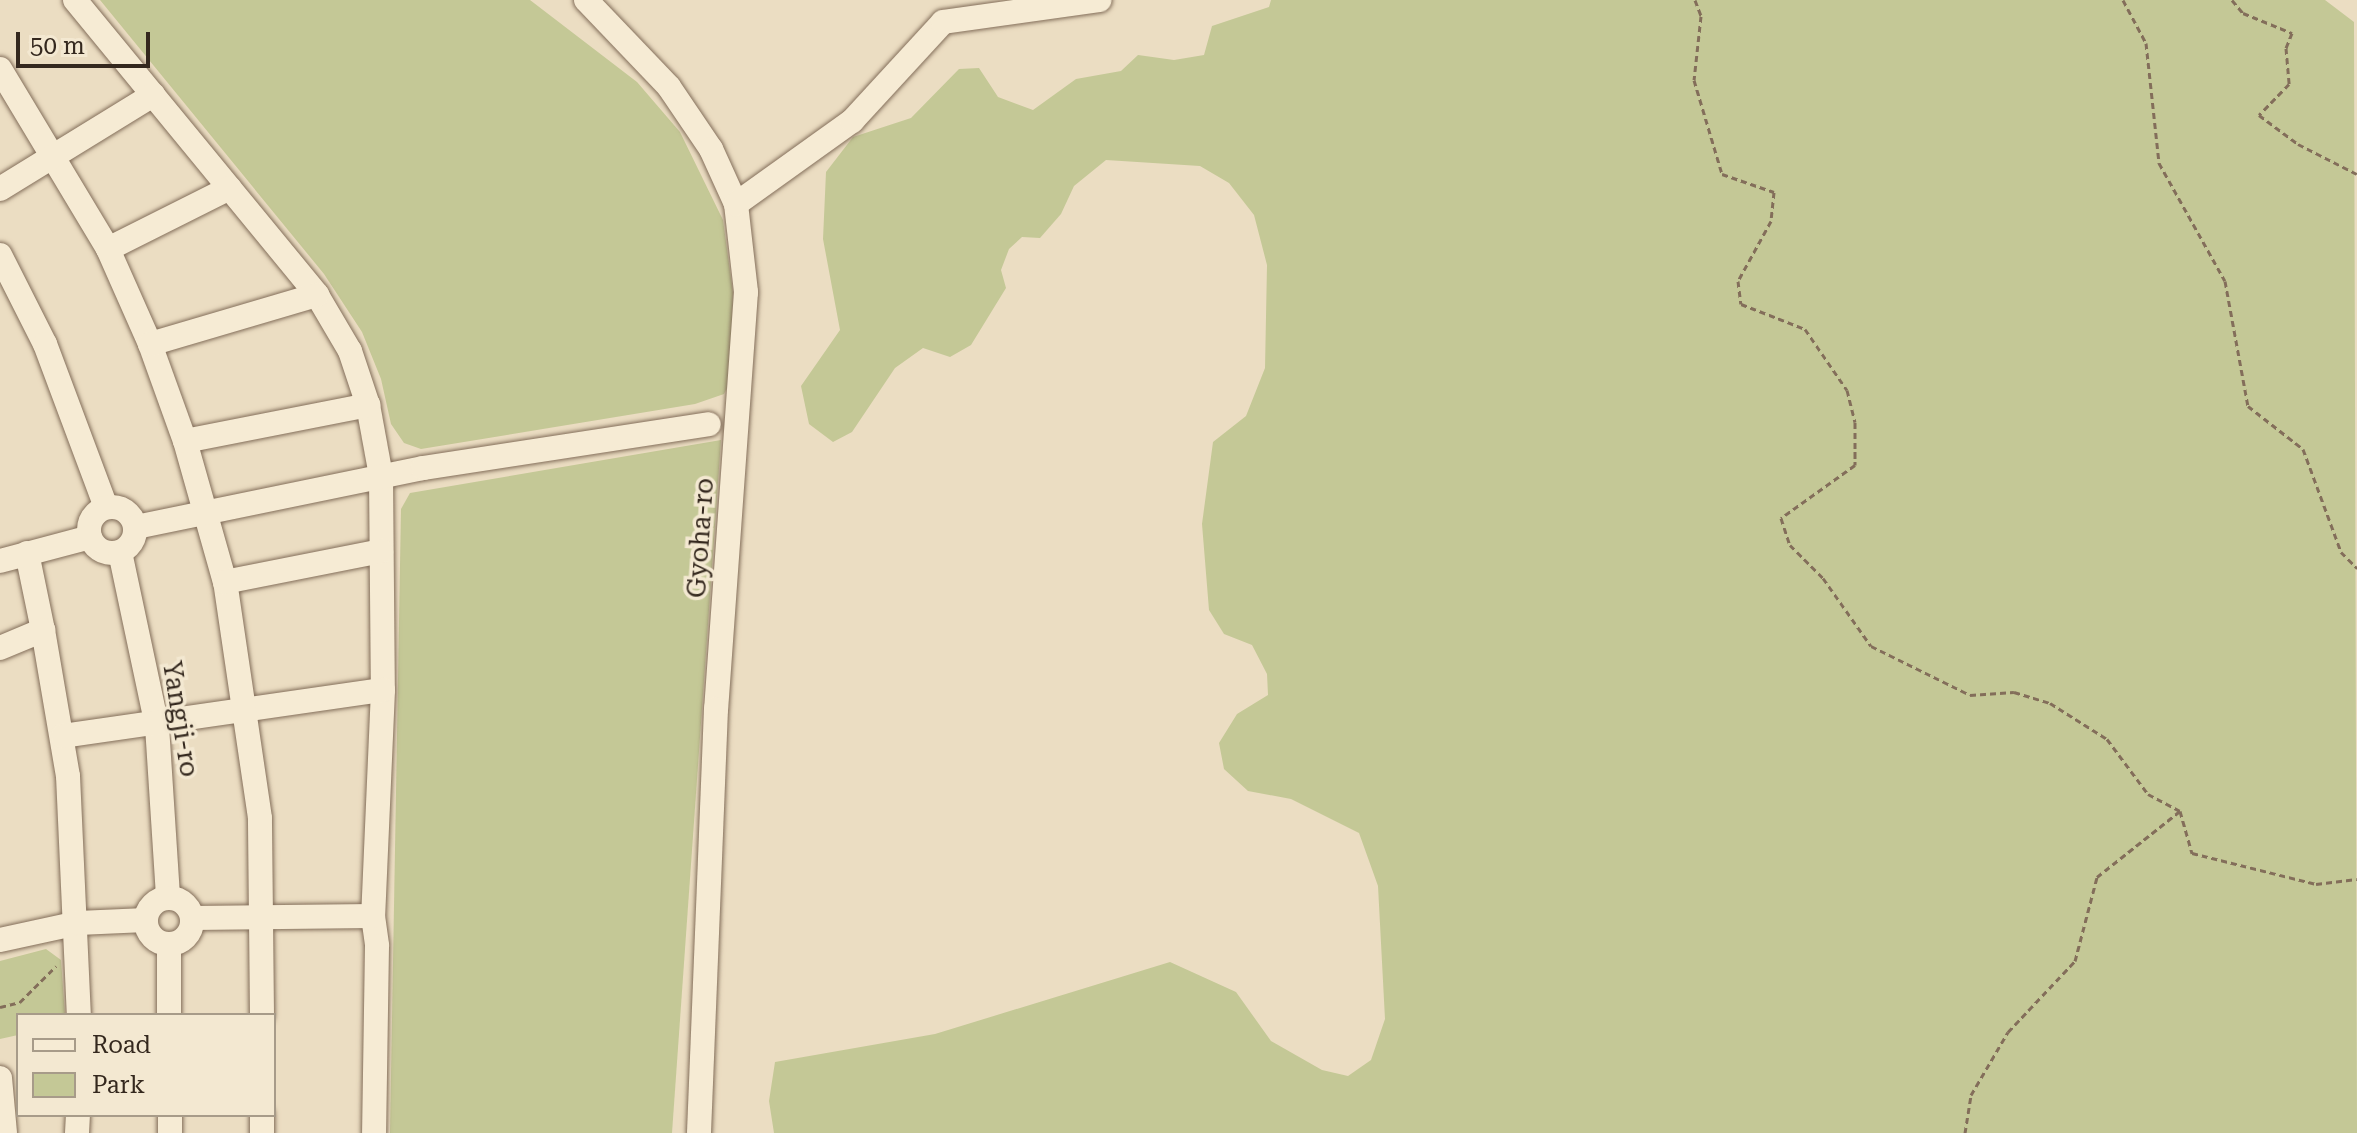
<!DOCTYPE html>
<style>
body{margin:0}
#map{position:relative;width:2357px;height:1133px;overflow:hidden;background:#ebddc2;font-family:"Roboto Serif",serif}
div>[style]{position:absolute}
.green>*{inset:0;background:#c4c896}
.path>*{height:3px;margin-top:-1.5px;transform-origin:0;background:repeating-linear-gradient(90deg,#836e5a 0 6px,transparent 0 10px)}
.roads{filter:drop-shadow(0 0 2px #836e5a) drop-shadow(0 0 2px #836e5a)}
.minor>*{height:24px;margin:-12px;padding:0 12px;transform-origin:12px;border-radius:12px;background:#f6ebd4}
.minor>.ring{margin:-12px;padding:0;box-sizing:content-box;background:none;border:24px solid #f6ebd4;border-radius:50%}
span{translate:-50% -50%;white-space:nowrap;text-align:center;line-height:1.15;-webkit-text-stroke:7px #f3e8d1;paint-order:stroke}
.street-label{font-size:26px;color:#34281e}
.legend{position:absolute;left:16px;top:1013px;width:260px;height:104px;box-sizing:border-box;background:#f3e8d1;border:2px solid #a79b89;margin:0;padding:10px 14px;list-style:none;font-size:24px;color:#34281e}
.legend li{display:flex;align-items:center;gap:16px;height:40px}
.legend b{width:40px;border:2px solid #a79b89}
.scale{position:absolute;left:16px;top:32px;width:134px;height:36px;box-sizing:border-box;border:4px solid #34281e;border-top:0;padding-left:10px;font-size:24px;line-height:28px;white-space:nowrap;color:#34281e;-webkit-text-stroke:6px #f3e8d1;paint-order:stroke}
</style>
<div id="map">
<div class="green">
<div style="clip-path:polygon(100px 0,530px 0,637px 82px,680px 132px,723px 220px,733px 293px,731px 380px,724px 394px,695px 404px,421px 449px,404px 443px,391px 424px,381px 379px,362px 332px,324px 274px)"></div>
<div style="clip-path:polygon(1271px 0,2325px 0,2354px 22px,2357px 1133px,774px 1133px,769px 1101px,775px 1062px,935px 1034px,1170px 962px,1236px 992px,1271px 1041px,1322px 1070px,1348px 1076px,1371px 1060px,1385px 1019px,1378px 886px,1359px 833px,1291px 799px,1248px 791px,1224px 769px,1219px 743px,1237px 714px,1268px 695px,1267px 674px,1252px 645px,1224px 634px,1209px 610px,1202px 524px,1213px 442px,1246px 416px,1265px 368px,1267px 265px,1254px 215px,1229px 183px,1200px 166px,1106px 160px,1074px 186px,1061px 214px,1040px 238px,1022px 237px,1009px 249px,1001px 270px,1006px 288px,971px 345px,950px 357px,923px 348px,895px 368px,852px 432px,833px 442px,809px 424px,801px 386px,840px 330px,823px 239px,826px 172px,853px 137px,911px 118px,959px 69px,979px 68px,998px 97px,1033px 110px,1076px 79px,1121px 71px,1138px 55px,1174px 60px,1204px 55px,1212px 26px,1269px 7px)"></div>
<div style="clip-path:polygon(721px 440px,672px 1133px,390px 1133px,401px 509px,410px 493px)"></div>
<div style="clip-path:polygon(46px 949px,61px 960px,65px 1015px,18px 1015px,18px 1035px,0 1039px,0 961px)"></div>
</div>
<div class="path">
<div style="left:1695px;top:0;width:17px;rotate:69deg"></div>
<div style="left:1701px;top:16px;width:64px;rotate:96.2deg"></div>
<div style="left:1694px;top:80px;width:98px;rotate:73.4deg"></div>
<div style="left:1722px;top:174px;width:55px;rotate:19.1deg"></div>
<div style="left:1774px;top:192px;width:29px;rotate:96deg"></div>
<div style="left:1771px;top:221px;width:68px;rotate:118.8deg"></div>
<div style="left:1738px;top:281px;width:23px;rotate:83deg"></div>
<div style="left:1741px;top:304px;width:69px;rotate:21.3deg"></div>
<div style="left:1805px;top:329px;width:74px;rotate:55.5deg"></div>
<div style="left:1847px;top:390px;width:33px;rotate:76deg"></div>
<div style="left:1855px;top:422px;width:43px;rotate:90deg"></div>
<div style="left:1855px;top:465px;width:91px;rotate:144.4deg"></div>
<div style="left:1781px;top:518px;width:28px;rotate:72deg"></div>
<div style="left:1790px;top:545px;width:47px;rotate:45deg"></div>
<div style="left:1823px;top:578px;width:83px;rotate:54.8deg"></div>
<div style="left:1871px;top:646px;width:110px;rotate:26.3deg"></div>
<div style="left:1970px;top:695px;width:44px;rotate:-3.9deg"></div>
<div style="left:2014px;top:692px;width:38px;rotate:17deg"></div>
<div style="left:2050px;top:703px;width:67px;rotate:32.3deg"></div>
<div style="left:2107px;top:739px;width:69px;rotate:53.3deg"></div>
<div style="left:2148px;top:794px;width:36px;rotate:28deg"></div>
<div style="left:2180px;top:811px;width:44px;rotate:74.1deg"></div>
<div style="left:2192px;top:853px;width:128px;rotate:14deg"></div>
<div style="left:2316px;top:884px;width:41px;rotate:-7deg"></div>
<div style="left:2123px;top:0;width:49px;rotate:61.9deg"></div>
<div style="left:2146px;top:43px;width:121px;rotate:83.8deg"></div>
<div style="left:2159px;top:163px;width:135px;rotate:60.8deg"></div>
<div style="left:2225px;top:281px;width:127px;rotate:79.6deg"></div>
<div style="left:2248px;top:406px;width:70px;rotate:38deg"></div>
<div style="left:2303px;top:449px;width:110px;rotate:69.7deg"></div>
<div style="left:2341px;top:552px;width:23px;rotate:45deg"></div>
<div style="left:2232px;top:0;width:17px;rotate:50deg"></div>
<div style="left:2243px;top:13px;width:53px;rotate:22.2deg"></div>
<div style="left:2292px;top:33px;width:16px;rotate:112deg"></div>
<div style="left:2286px;top:48px;width:36px;rotate:85deg"></div>
<div style="left:2289px;top:84px;width:43px;rotate:134.1deg"></div>
<div style="left:2259px;top:115px;width:49px;rotate:36.6deg"></div>
<div style="left:2298px;top:144px;width:66px;rotate:27deg"></div>
<div style="left:0;top:1007px;width:21px;rotate:-14deg"></div>
<div style="left:20px;top:1002px;width:51px;rotate:-45deg"></div>
<div style="left:1965px;top:1133px;width:38px;rotate:-81deg"></div>
<div style="left:1971px;top:1095px;width:73px;rotate:-59.6deg"></div>
<div style="left:2008px;top:1032px;width:98px;rotate:-46.7deg"></div>
<div style="left:2075px;top:961px;width:87px;rotate:-75.3deg"></div>
<div style="left:2097px;top:877px;width:106px;rotate:-38.5deg"></div>
</div>
<div class="roads">
<div class="minor">
<div style="left:75px;top:0;width:382px;rotate:50.6deg"></div>
<div style="left:317px;top:295px;width:65px;rotate:59.5deg"></div>
<div style="left:350px;top:351px;width:57px;rotate:71.6deg"></div>
<div style="left:368px;top:405px;width:72px;rotate:79.6deg"></div>
<div style="left:381px;top:476px;width:214px;rotate:89.5deg"></div>
<div style="left:383px;top:690px;width:226px;rotate:92.5deg"></div>
<div style="left:373px;top:916px;width:30px;rotate:82deg"></div>
<div style="left:377px;top:946px;width:187px;rotate:90.9deg"></div>
<div style="left:586px;top:0;width:120px;rotate:46.3deg"></div>
<div style="left:669px;top:87px;width:75px;rotate:55.9deg"></div>
<div style="left:711px;top:149px;width:60px;rotate:65.6deg"></div>
<div style="left:736px;top:204px;width:89px;rotate:83.5deg"></div>
<div style="left:746px;top:292px;width:418px;rotate:94.1deg"></div>
<div style="left:716px;top:709px;width:424px;rotate:92.3deg"></div>
<div style="left:0;top:69px;width:210px;rotate:59deg"></div>
<div style="left:108px;top:249px;width:104px;rotate:66.1deg"></div>
<div style="left:150px;top:344px;width:103px;rotate:70.2deg"></div>
<div style="left:185px;top:441px;width:147px;rotate:74.2deg"></div>
<div style="left:0;top:189px;width:180px;rotate:-31.6deg"></div>
<div style="left:736px;top:204px;width:143px;rotate:-35.6deg"></div>
<div style="left:852px;top:121px;width:134px;rotate:-47.4deg"></div>
<div style="left:943px;top:22px;width:158px;rotate:-8deg"></div>
<div style="left:108px;top:249px;width:136px;rotate:-26.6deg"></div>
<div style="left:0;top:255px;width:100px;rotate:63.2deg"></div>
<div style="left:45px;top:344px;width:174px;rotate:69.5deg"></div>
<div style="left:150px;top:344px;width:174px;rotate:-16.4deg"></div>
<div style="left:185px;top:441px;width:187px;rotate:-11.1deg"></div>
<div class="ring" style="left:89px;top:507px;width:22px;height:22px"></div>
<div style="left:136px;top:527px;width:293px;rotate:-11.6deg"></div>
<div style="left:423px;top:468px;width:289px;rotate:-8.7deg"></div>
<div style="left:120px;top:552px;width:178px;rotate:78deg"></div>
<div style="left:157px;top:726px;width:172px;rotate:86.3deg"></div>
<div style="left:27px;top:553px;width:79px;rotate:78.3deg"></div>
<div style="left:0;top:561px;width:93px;rotate:-14.9deg"></div>
<div style="left:0;top:648px;width:47px;rotate:-22.7deg"></div>
<div style="left:43px;top:630px;width:148px;rotate:80.3deg"></div>
<div style="left:68px;top:776px;width:239px;rotate:87.4deg"></div>
<div style="left:63px;top:736px;width:323px;rotate:-8.2deg"></div>
<div class="ring" style="left:146px;top:898px;width:22px;height:22px"></div>
<div style="left:193px;top:918px;width:180px;rotate:-0.6deg"></div>
<div style="left:0;top:940px;width:80px;rotate:-12.3deg"></div>
<div style="left:78px;top:923px;width:68px;rotate:-2.5deg"></div>
<div style="left:169px;top:944px;width:71px;rotate:90deg"></div>
<div style="left:262px;top:1015px;width:197px;rotate:-90.6deg"></div>
<div style="left:260px;top:818px;width:239px;rotate:-98.4deg"></div>
<div style="left:225px;top:582px;width:159px;rotate:-11.2deg"></div>
<div style="left:0;top:1078px;width:55px;rotate:84.8deg"></div>
<div style="left:170px;top:1115px;width:18px;rotate:90deg"></div>
<div style="left:77px;top:1133px;width:18px;rotate:-87deg"></div>
<div style="left:262px;top:1133px;width:18px;rotate:-90deg"></div>
</div>
</div>
<div class="street-label">
<span style="left:701px;top:538px;rotate:-86deg">Gyoha-ro</span>
<span style="left:180px;top:719px;rotate:81deg">Yangji-ro</span>
</div>
<ul class="legend">
<li><b style="height:10px;background:#f6ebd4"></b>Road</li>
<li><b style="height:22px;background:#c4c896"></b>Park</li>
</ul>
<div class="scale">50 m</div>
</div>
